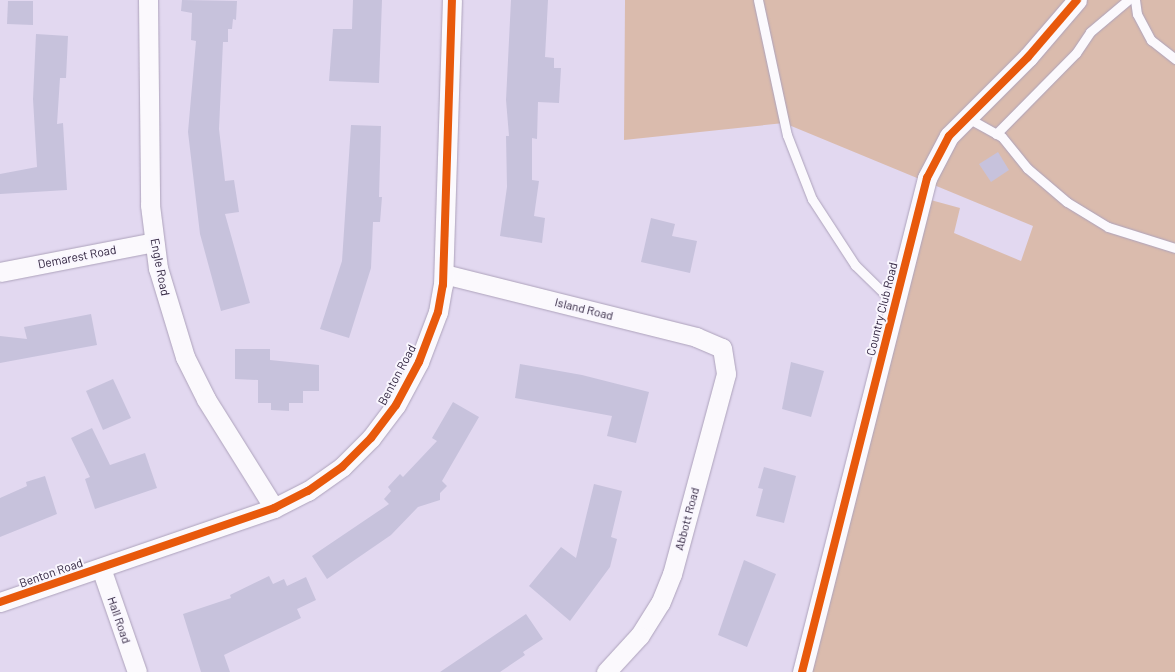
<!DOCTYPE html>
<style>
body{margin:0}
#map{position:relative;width:1175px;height:672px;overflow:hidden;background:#e2d8f0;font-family:Barlow,sans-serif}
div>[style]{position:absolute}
.green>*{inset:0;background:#dabbad}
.building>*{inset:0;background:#c7c2dc}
.roads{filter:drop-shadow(0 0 1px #ada2bb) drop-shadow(0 0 1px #ada2bb)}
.service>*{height:9px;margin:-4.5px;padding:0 4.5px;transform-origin:4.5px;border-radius:4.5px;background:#fbf9fd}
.minor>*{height:19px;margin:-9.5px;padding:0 9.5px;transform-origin:9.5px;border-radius:9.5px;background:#fbf9fd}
.cycleway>*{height:8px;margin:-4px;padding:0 4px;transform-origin:4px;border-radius:4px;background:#e8590c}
span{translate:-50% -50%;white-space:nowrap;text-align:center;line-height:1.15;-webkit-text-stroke:4px #f9f6fe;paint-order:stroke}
.street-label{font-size:12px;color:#2a1d39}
</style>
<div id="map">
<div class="green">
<div style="clip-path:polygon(625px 0,1175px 0,1175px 672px,803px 672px,927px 199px,960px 208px,954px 233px,1021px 261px,1033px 226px,784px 123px,624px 140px)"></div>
</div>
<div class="building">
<div style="clip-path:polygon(182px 0,237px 1px,236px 20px,233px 19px,232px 29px,228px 29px,228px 42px,223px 42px,219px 129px,225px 181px,234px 180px,239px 212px,225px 214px,250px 303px,221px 311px,200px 234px,188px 132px,196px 41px,191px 40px,192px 13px,181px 11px)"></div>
<div style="clip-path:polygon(353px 0,382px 0,379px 83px,329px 81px,333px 29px,352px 29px)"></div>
<div style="clip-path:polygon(511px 0,548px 0,545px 57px,554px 58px,554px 68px,561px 68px,559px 103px,538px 102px,537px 139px,532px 138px,532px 180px,539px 181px,534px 216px,545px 218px,542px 243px,500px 236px,507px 187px,506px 136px,509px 136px,506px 100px)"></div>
<div style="clip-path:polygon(8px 1px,33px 1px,33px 25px,7px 24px)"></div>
<div style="clip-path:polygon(36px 34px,68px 36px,66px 78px,60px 78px,57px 124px,63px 123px,67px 190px,0 194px,0 174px,37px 167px,33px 99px)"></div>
<div style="clip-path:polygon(351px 125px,381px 126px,379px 197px,382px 197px,380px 222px,373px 222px,371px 268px,349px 338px,320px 329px,342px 261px)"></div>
<div style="clip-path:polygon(998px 152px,1009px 170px,991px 182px,979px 164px)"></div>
<div style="clip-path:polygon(651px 218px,675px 224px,672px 236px,697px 241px,690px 273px,641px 262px)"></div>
<div style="clip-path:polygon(91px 314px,97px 345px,0 363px,0 336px,27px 339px,24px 327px)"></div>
<div style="clip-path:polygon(235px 349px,270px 349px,270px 360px,319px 365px,319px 391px,303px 391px,303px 403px,289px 403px,289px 411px,271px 410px,271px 403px,258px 403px,258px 380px,235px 379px)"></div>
<div style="clip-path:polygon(791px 362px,824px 371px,811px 417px,782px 409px)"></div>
<div style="clip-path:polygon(520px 364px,582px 375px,649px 392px,636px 443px,607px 436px,612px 416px,515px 398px)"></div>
<div style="clip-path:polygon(113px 379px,131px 418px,103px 430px,86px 391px)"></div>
<div style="clip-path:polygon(453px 402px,479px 417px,442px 481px,447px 486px,440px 493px,440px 500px,418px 507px,391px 535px,327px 579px,312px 556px,389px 504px,384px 499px,391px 491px,388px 487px,400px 474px,403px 477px,437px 441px,432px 438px)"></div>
<div style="clip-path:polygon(92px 428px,110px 465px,145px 453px,157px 488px,95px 509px,85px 479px,90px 477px,71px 438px)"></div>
<div style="clip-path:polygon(764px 467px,796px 476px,784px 523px,756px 516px,763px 489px,758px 488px)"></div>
<div style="clip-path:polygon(45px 476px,57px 514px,0 537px,0 498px,27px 486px,26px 482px)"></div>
<div style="clip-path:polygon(594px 484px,622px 491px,611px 537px,617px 539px,610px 567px,570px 621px,529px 586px,561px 547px,576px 558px)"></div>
<div style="clip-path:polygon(744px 560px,776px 574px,747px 647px,718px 635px)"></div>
<div style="clip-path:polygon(269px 576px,273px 584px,284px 579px,287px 586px,306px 577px,316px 600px,297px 609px,301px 618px,224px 655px,230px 672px,201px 672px,183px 614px,231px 598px,230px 595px)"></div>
<div style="clip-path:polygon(526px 614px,543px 639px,523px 652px,525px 655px,500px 672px,440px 672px)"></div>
</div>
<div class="roads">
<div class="service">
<div style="left:758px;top:0;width:138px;rotate:77.9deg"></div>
<div style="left:787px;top:135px;width:69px;rotate:68.7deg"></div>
<div style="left:812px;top:199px;width:79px;rotate:56.9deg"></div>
<div style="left:855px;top:265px;width:56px;rotate:44.3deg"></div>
<div style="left:1135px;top:0;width:14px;rotate:82deg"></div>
<div style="left:1137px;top:14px;width:30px;rotate:62deg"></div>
<div style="left:1151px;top:40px;width:31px;rotate:38deg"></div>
<div style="left:966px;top:117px;width:41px;rotate:29.1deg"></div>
<div style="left:1002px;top:137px;width:40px;rotate:51deg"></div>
<div style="left:1027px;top:168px;width:52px;rotate:40.4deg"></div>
<div style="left:1067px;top:202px;width:48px;rotate:31.4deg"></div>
<div style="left:1108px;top:227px;width:70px;rotate:17.4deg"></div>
<div style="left:996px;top:134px;width:114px;rotate:-45.4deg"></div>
<div style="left:1076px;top:53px;width:25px;rotate:-56deg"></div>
<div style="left:1090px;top:32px;width:50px;rotate:-40.1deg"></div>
</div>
<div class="minor">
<div style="left:148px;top:0;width:205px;rotate:89.4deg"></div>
<div style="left:150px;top:205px;width:64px;rotate:82.8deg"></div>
<div style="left:158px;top:268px;width:93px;rotate:73.1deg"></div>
<div style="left:185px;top:357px;width:47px;rotate:63.4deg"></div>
<div style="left:206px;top:399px;width:128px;rotate:58deg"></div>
<div style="left:0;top:272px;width:157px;rotate:-11deg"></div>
<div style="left:444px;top:274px;width:260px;rotate:14deg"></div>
<div style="left:696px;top:337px;width:28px;rotate:23deg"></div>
<div style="left:722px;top:348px;width:26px;rotate:81deg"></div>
<div style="left:726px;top:374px;width:207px;rotate:105.1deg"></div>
<div style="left:672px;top:574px;width:31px;rotate:112deg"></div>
<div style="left:660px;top:603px;width:39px;rotate:122deg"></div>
<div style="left:639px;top:636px;width:49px;rotate:132.5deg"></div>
<div style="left:101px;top:568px;width:110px;rotate:70.9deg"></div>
<div style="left:0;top:602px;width:290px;rotate:-18.9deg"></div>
<div style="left:274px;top:508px;width:38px;rotate:-27deg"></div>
<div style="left:308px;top:491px;width:42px;rotate:-35.2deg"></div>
<div style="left:342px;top:467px;width:41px;rotate:-45deg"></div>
<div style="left:371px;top:438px;width:41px;rotate:-52.9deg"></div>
<div style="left:396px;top:405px;width:49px;rotate:-61.9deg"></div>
<div style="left:419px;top:362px;width:53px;rotate:-69.2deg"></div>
<div style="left:438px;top:312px;width:27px;rotate:-80deg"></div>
<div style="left:443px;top:285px;width:285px;rotate:-88.2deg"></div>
<div style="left:802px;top:672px;width:510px;rotate:-75.8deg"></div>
<div style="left:927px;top:178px;width:47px;rotate:-62.4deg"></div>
<div style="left:949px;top:136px;width:112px;rotate:-45deg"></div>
<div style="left:1028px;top:57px;width:75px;rotate:-49.3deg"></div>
</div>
</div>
<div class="cycleway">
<div style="left:0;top:602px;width:290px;rotate:-18.9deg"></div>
<div style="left:274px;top:508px;width:38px;rotate:-27deg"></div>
<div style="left:308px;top:491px;width:42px;rotate:-35.2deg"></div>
<div style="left:342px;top:467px;width:41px;rotate:-45deg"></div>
<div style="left:371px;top:438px;width:41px;rotate:-52.9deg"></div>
<div style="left:396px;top:405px;width:49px;rotate:-61.9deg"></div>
<div style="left:419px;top:362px;width:53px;rotate:-69.2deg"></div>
<div style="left:438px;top:312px;width:27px;rotate:-80deg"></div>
<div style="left:443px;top:285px;width:285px;rotate:-88.2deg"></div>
<div style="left:802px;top:672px;width:510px;rotate:-75.8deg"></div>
<div style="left:927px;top:178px;width:47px;rotate:-62.4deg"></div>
<div style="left:949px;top:136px;width:112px;rotate:-45deg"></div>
<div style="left:1028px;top:57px;width:75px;rotate:-49.3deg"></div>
</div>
<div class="street-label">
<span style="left:77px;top:257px;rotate:-11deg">Demarest Road</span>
<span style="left:160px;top:267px;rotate:79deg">Engle Road</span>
<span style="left:584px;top:309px;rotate:14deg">Island Road</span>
<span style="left:882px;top:309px;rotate:-76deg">Country Club Road</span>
<span style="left:397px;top:375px;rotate:-62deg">Benton Road</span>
<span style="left:687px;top:519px;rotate:-75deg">Abbott Road</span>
<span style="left:51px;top:573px;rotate:-19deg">Benton Road</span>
<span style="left:119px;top:620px;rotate:71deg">Hall Road</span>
</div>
</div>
